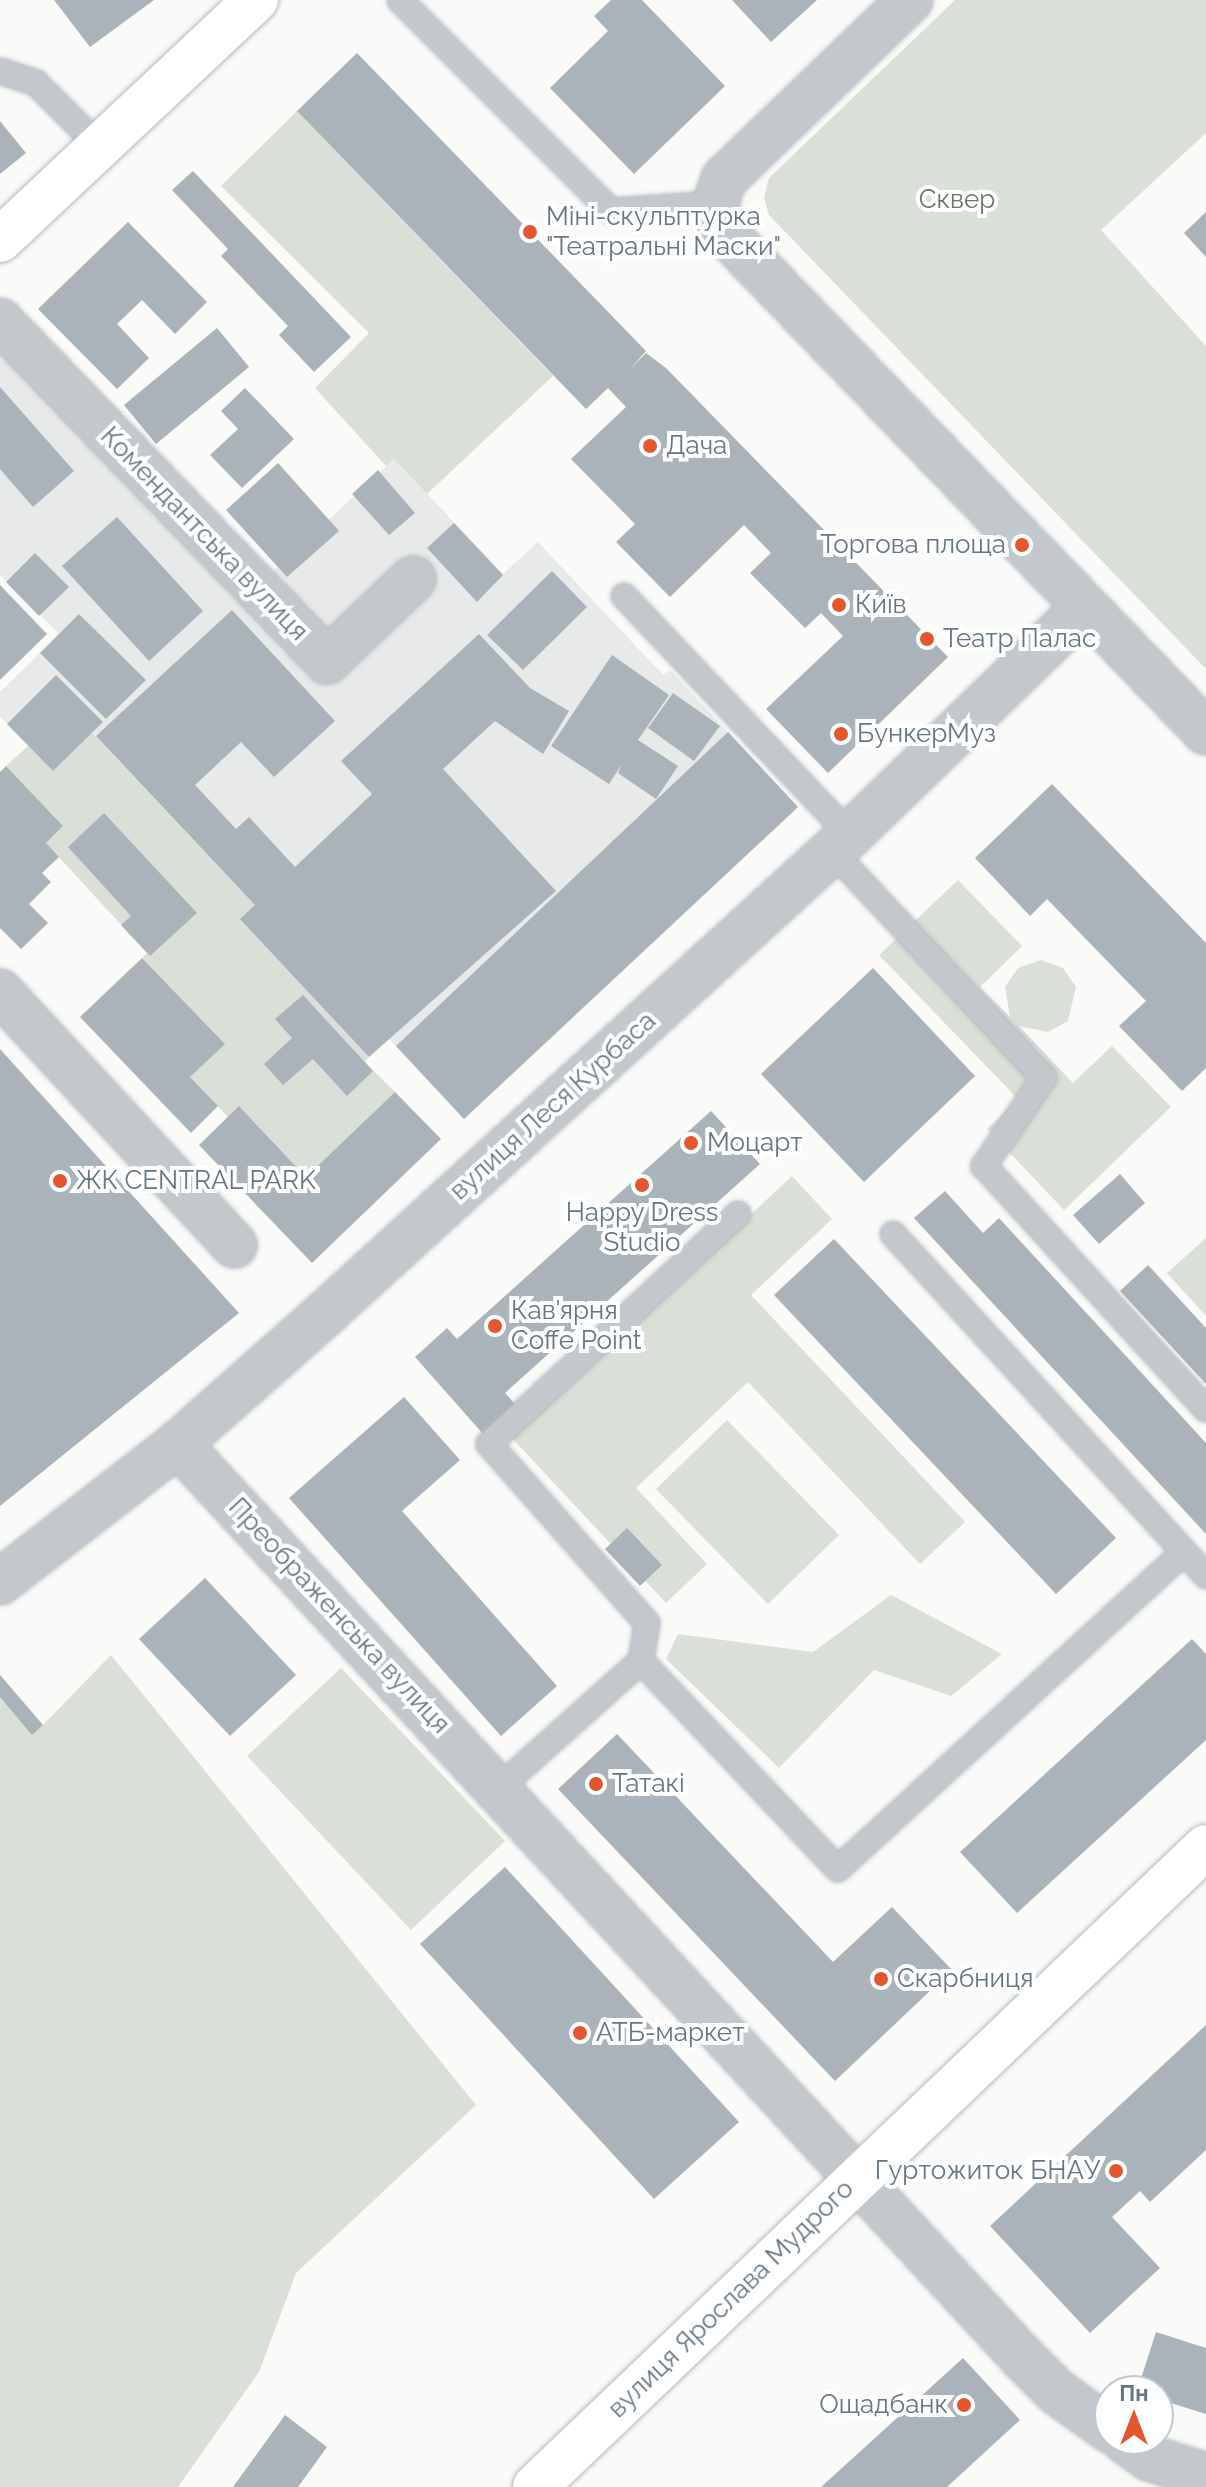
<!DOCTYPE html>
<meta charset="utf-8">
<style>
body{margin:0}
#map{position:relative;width:1206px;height:2487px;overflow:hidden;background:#fafaf8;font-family:Raleway,sans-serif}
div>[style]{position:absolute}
.built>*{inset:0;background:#e8e9e9}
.green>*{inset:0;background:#dadfd7}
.building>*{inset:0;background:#aab3b9}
.roads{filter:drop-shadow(0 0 2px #b3babf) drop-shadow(0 0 2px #b3babf)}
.lane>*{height:24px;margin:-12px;padding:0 12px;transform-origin:12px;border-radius:12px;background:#c3c8cc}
.street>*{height:44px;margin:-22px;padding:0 22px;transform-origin:22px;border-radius:22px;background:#c3c8cc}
.secondary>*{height:44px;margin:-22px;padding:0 22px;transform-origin:22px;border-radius:22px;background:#fff}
.primary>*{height:44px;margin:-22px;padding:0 22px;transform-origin:22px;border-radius:22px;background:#fff}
.dots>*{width:22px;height:22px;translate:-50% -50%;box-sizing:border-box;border:4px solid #fff;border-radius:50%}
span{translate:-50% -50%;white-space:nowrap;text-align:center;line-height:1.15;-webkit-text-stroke:8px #fff;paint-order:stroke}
.park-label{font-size:26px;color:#687a64}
.poi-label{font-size:26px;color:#657683}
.left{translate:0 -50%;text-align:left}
.right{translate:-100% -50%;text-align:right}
.street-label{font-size:26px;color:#657683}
.north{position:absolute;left:1094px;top:2375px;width:80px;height:80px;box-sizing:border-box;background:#fff;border:2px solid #c1c8cd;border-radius:50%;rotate:0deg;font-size:22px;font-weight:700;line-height:32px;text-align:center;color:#657683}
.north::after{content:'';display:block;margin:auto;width:28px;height:36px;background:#e4572e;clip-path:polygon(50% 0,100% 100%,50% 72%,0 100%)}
</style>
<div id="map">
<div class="built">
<div style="clip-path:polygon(0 346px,239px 603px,394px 459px,503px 574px,538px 542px,663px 675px,670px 670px,798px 807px,464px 1119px,389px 1039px,240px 919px,255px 905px,91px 733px,53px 771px,0 716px,0 692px,59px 634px,0 575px)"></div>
</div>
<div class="green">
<div style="clip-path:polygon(955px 0,1206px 0,1206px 133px,1101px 230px,1206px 346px,1206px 669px,769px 215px,764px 198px,769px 178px)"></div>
<div style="clip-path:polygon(297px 111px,553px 376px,427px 494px,394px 459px,386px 466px,315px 388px,369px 333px,221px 186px)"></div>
<div style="clip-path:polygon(92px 733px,255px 905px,241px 919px,369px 1057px,365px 1062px,395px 1092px,306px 1177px,240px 1107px,228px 1117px,190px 1077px,224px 1043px,142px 958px,147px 953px,46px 843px,63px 826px,6px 766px,28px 746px)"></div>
<div style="clip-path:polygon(958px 880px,1022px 946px,980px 987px,1010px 1017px,1005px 987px,1018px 968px,1041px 960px,1063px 968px,1076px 987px,1068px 1021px,1048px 1032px,1019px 1026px,1073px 1083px,1112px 1046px,1171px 1107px,1064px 1210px,987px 1129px,1018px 1099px,879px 955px)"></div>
<div style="clip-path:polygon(792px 1176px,832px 1219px,751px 1295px,965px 1522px,920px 1564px,748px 1382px,636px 1488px,707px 1564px,666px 1603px,512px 1438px)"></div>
<div style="clip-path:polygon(1206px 1238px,1206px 1316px,1167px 1273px)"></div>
<div style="clip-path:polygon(727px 1420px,839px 1535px,768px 1604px,656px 1489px)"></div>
<div style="clip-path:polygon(891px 1595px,1002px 1654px,951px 1696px,874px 1670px,779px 1768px,666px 1659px,678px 1634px,813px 1652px)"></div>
<div style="clip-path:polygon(111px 1655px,476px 2105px,296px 2273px,259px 2372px,178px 2487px,0 2487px,0 1675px,43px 1725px)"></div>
<div style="clip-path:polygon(341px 1668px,505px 1841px,411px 1930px,247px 1756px)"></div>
</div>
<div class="building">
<div style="clip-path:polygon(54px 0,154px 0,90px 47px)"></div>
<div style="clip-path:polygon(611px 0,642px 0,725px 86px,634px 174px,550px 88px,608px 31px,594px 16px)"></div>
<div style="clip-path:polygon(732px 0,817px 0,771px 42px)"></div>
<div style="clip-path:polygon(357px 53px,646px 351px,631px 368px,646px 353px,666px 368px,948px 657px,828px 773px,766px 709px,843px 636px,821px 613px,805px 628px,750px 573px,771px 553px,744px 525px,670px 597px,616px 542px,635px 524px,571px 459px,626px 407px,608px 388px,586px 409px,297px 111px)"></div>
<div style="clip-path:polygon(0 121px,26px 153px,0 174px)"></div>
<div style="clip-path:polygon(193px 171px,351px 337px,314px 372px,279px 335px,288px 326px,221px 256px,228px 249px,172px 190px)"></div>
<div style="clip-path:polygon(1206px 212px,1206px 257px,1184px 233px)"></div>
<div style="clip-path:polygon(128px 222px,207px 302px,175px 334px,142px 300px,117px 324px,149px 358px,117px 389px,38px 309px)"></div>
<div style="clip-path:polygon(217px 328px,249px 367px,156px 444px,124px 405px)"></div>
<div style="clip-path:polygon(0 387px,74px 471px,33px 507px,0 469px)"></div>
<div style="clip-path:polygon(245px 388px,294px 439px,242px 488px,210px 455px,238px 429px,221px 411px)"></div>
<div style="clip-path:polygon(278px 463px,339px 531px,287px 577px,226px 510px)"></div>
<div style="clip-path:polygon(378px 470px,415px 513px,389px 535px,352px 494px)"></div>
<div style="clip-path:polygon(117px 517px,203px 611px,149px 661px,62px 566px)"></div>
<div style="clip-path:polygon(454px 523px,503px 575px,477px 602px,427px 548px)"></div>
<div style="clip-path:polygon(35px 553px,69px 587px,39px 616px,6px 582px)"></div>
<div style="clip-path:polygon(552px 571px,587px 607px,523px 670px,487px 635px)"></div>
<div style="clip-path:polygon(0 585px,47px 634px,0 680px)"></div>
<div style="clip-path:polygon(232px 610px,335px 721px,274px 777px,241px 742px,195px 785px,236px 829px,249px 817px,295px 867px,372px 794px,341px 761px,479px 634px,530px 688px,569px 711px,543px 754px,495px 721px,443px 769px,556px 891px,369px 1057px,240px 919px,255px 905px,96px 736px)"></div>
<div style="clip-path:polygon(79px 614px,146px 680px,106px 719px,40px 653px)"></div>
<div style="clip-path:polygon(612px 655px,669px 695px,638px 740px,678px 766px,656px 799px,618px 773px,622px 764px,609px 784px,551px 746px)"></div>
<div style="clip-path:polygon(56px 675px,103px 722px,53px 771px,7px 724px)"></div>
<div style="clip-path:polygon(673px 693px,720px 726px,694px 761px,648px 728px)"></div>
<div style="clip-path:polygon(728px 732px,798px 807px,464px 1119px,396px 1046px)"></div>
<div style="clip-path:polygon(6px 766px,63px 826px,46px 843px,59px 857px,42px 873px,51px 882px,29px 904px,48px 923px,21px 949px,0 928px,0 772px)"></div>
<div style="clip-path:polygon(1052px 784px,1206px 943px,1206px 1068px,1182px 1091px,1119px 1026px,1146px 1001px,1047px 899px,1030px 916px,975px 858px)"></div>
<div style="clip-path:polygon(104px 813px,197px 913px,150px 956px,121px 925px,131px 916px,68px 847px)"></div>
<div style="clip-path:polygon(142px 958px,225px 1044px,190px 1077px,218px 1106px,191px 1133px,80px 1017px)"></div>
<div style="clip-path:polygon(873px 968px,975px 1076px,864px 1182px,761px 1074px)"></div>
<div style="clip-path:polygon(303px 995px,373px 1071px,347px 1096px,313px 1059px,283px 1085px,264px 1064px,292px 1038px,275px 1019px)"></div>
<div style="clip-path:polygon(0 1049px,239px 1313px,0 1506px)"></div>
<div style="clip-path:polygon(395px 1092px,441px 1139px,312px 1263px,199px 1145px,239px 1106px,306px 1177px)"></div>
<div style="clip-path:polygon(711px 1111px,760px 1164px,505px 1393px,517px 1406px,484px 1435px,415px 1357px,447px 1328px,457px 1339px)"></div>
<div style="clip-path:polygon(1120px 1174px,1145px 1203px,1099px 1244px,1073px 1215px)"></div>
<div style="clip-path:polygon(945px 1191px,983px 1233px,999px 1218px,1206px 1443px,1206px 1534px,914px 1218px)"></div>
<div style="clip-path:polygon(834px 1239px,1116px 1538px,1056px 1594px,774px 1295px)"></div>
<div style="clip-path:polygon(1148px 1265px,1206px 1328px,1206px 1384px,1120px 1291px)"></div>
<div style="clip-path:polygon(404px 1397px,460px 1460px,402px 1511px,557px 1686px,501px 1736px,289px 1498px)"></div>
<div style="clip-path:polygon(627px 1528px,662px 1565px,640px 1586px,605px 1549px)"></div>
<div style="clip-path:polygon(205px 1578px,296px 1675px,230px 1736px,139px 1639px)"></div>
<div style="clip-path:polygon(1192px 1639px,1206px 1654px,1206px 1740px,1017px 1913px,960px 1852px)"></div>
<div style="clip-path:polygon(0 1675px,43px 1725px,32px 1735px,0 1697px)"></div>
<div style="clip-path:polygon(617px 1734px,833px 1962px,892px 1907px,952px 1970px,835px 2081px,558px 1789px)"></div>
<div style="clip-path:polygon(505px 1867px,739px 2122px,654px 2199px,420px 1944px)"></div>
<div style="clip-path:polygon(1206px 2025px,1206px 2150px,1150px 2202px,1140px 2191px,1112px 2217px,1160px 2268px,1090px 2333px,990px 2226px)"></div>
<div style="clip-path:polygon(1156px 2332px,1206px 2348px,1206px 2414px,1158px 2399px,1158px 2391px,1137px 2391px)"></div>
<div style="clip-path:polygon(963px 2358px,1020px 2420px,947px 2487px,821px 2487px)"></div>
<div style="clip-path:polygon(285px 2415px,327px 2447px,298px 2487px,233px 2487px)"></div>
</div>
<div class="roads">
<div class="lane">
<div style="left:400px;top:0;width:298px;rotate:45deg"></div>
<div style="left:611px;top:211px;width:104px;rotate:-3.9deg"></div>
<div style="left:0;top:71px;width:38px;rotate:18deg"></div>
<div style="left:36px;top:83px;width:91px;rotate:45deg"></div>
<div style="left:624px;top:596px;width:329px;rotate:46.6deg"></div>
<div style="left:833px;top:852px;width:309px;rotate:47deg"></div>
<div style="left:1044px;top:1078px;width:107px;rotate:124.3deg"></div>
<div style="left:984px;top:1166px;width:329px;rotate:47.6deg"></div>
<div style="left:738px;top:1214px;width:339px;rotate:137.3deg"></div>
<div style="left:489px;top:1444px;width:239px;rotate:48.6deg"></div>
<div style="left:647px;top:1623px;width:38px;rotate:99deg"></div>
<div style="left:641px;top:1661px;width:286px;rotate:46.6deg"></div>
<div style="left:838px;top:1869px;width:468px;rotate:-42.5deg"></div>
<div style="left:893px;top:1234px;width:464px;rotate:47.5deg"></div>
<div style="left:500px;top:1787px;width:189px;rotate:-41.8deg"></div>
</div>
<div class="street">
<div style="left:910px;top:0;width:258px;rotate:136.1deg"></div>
<div style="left:724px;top:179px;width:27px;rotate:110deg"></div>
<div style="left:715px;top:204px;width:28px;rotate:73deg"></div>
<div style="left:723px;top:231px;width:696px;rotate:46.05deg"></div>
<div style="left:0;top:321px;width:472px;rotate:46.1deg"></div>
<div style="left:327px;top:661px;width:119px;rotate:-43.6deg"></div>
<div style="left:0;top:992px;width:345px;rotate:47.2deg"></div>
<div style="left:178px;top:1444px;width:1242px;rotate:47.25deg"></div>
<div style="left:1021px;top:2356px;width:51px;rotate:45deg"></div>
<div style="left:1057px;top:2392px;width:65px;rotate:35.6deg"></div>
<div style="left:0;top:1582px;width:225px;rotate:-37.8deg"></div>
<div style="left:178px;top:1444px;width:199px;rotate:-41.5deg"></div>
<div style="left:327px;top:1312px;width:708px;rotate:-42.37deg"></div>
<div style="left:850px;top:835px;width:327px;rotate:-44.1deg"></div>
<div style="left:1123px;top:2439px;width:32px;rotate:36deg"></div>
<div style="left:1149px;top:2458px;width:60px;rotate:17.5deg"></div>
</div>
<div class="secondary">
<div style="left:0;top:240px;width:351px;rotate:-43.2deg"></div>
</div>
<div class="primary">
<div style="left:535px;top:2487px;width:927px;rotate:-43.65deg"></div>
</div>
</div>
<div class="dots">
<div style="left:530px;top:232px;background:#e4572e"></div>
<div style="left:650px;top:446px;background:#e4572e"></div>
<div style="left:1022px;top:545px;background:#e4572e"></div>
<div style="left:839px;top:605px;background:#e4572e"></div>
<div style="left:927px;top:639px;background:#e4572e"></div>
<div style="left:841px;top:734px;background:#e4572e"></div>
<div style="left:691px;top:1143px;background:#e4572e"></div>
<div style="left:60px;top:1181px;background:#e4572e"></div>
<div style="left:642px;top:1185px;background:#e4572e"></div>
<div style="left:495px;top:1326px;background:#e4572e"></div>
<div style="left:596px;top:1784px;background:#e4572e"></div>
<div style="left:881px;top:1979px;background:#e4572e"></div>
<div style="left:580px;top:2033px;background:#e4572e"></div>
<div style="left:1116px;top:2171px;background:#e4572e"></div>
<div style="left:964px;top:2405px;background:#e4572e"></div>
</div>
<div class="park-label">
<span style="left:957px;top:200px">Сквер</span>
</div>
<div class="poi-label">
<span class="left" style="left:546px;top:232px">Міні-скульптурка<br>"Театральні Маски"</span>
<span class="left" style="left:666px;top:446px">Дача</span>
<span class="right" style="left:1006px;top:545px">Торгова площа</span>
<span class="left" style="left:855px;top:605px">Київ</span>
<span class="left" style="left:943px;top:639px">Театр Палас</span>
<span class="left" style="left:857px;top:734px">БункерМуз</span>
<span class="left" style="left:707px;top:1143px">Моцарт</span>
<span class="left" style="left:76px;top:1181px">ЖК CENTRAL PARK</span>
<span style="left:642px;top:1228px">Happy Dress<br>Studio</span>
<span class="left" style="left:511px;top:1326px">Кав'ярня<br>Coffe Point</span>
<span class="left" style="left:612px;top:1784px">Татакі</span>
<span class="left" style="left:897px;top:1979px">Скарбниця</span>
<span class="left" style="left:596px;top:2033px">АТБ-маркет</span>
<span class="right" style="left:1100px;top:2171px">Гуртожиток БНАУ</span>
<span class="right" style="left:948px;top:2405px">Ощадбанк</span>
</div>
<div class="street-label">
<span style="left:204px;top:534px;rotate:46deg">Комендантська вулиця</span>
<span style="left:553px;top:1106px;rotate:-42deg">вулиця Леся Курбаса</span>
<span style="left:339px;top:1616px;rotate:47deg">Преображенська вулиця</span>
<span style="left:731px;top:2299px;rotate:-44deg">вулиця Ярослава Мудрого</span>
</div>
<div class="north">Пн</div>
</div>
